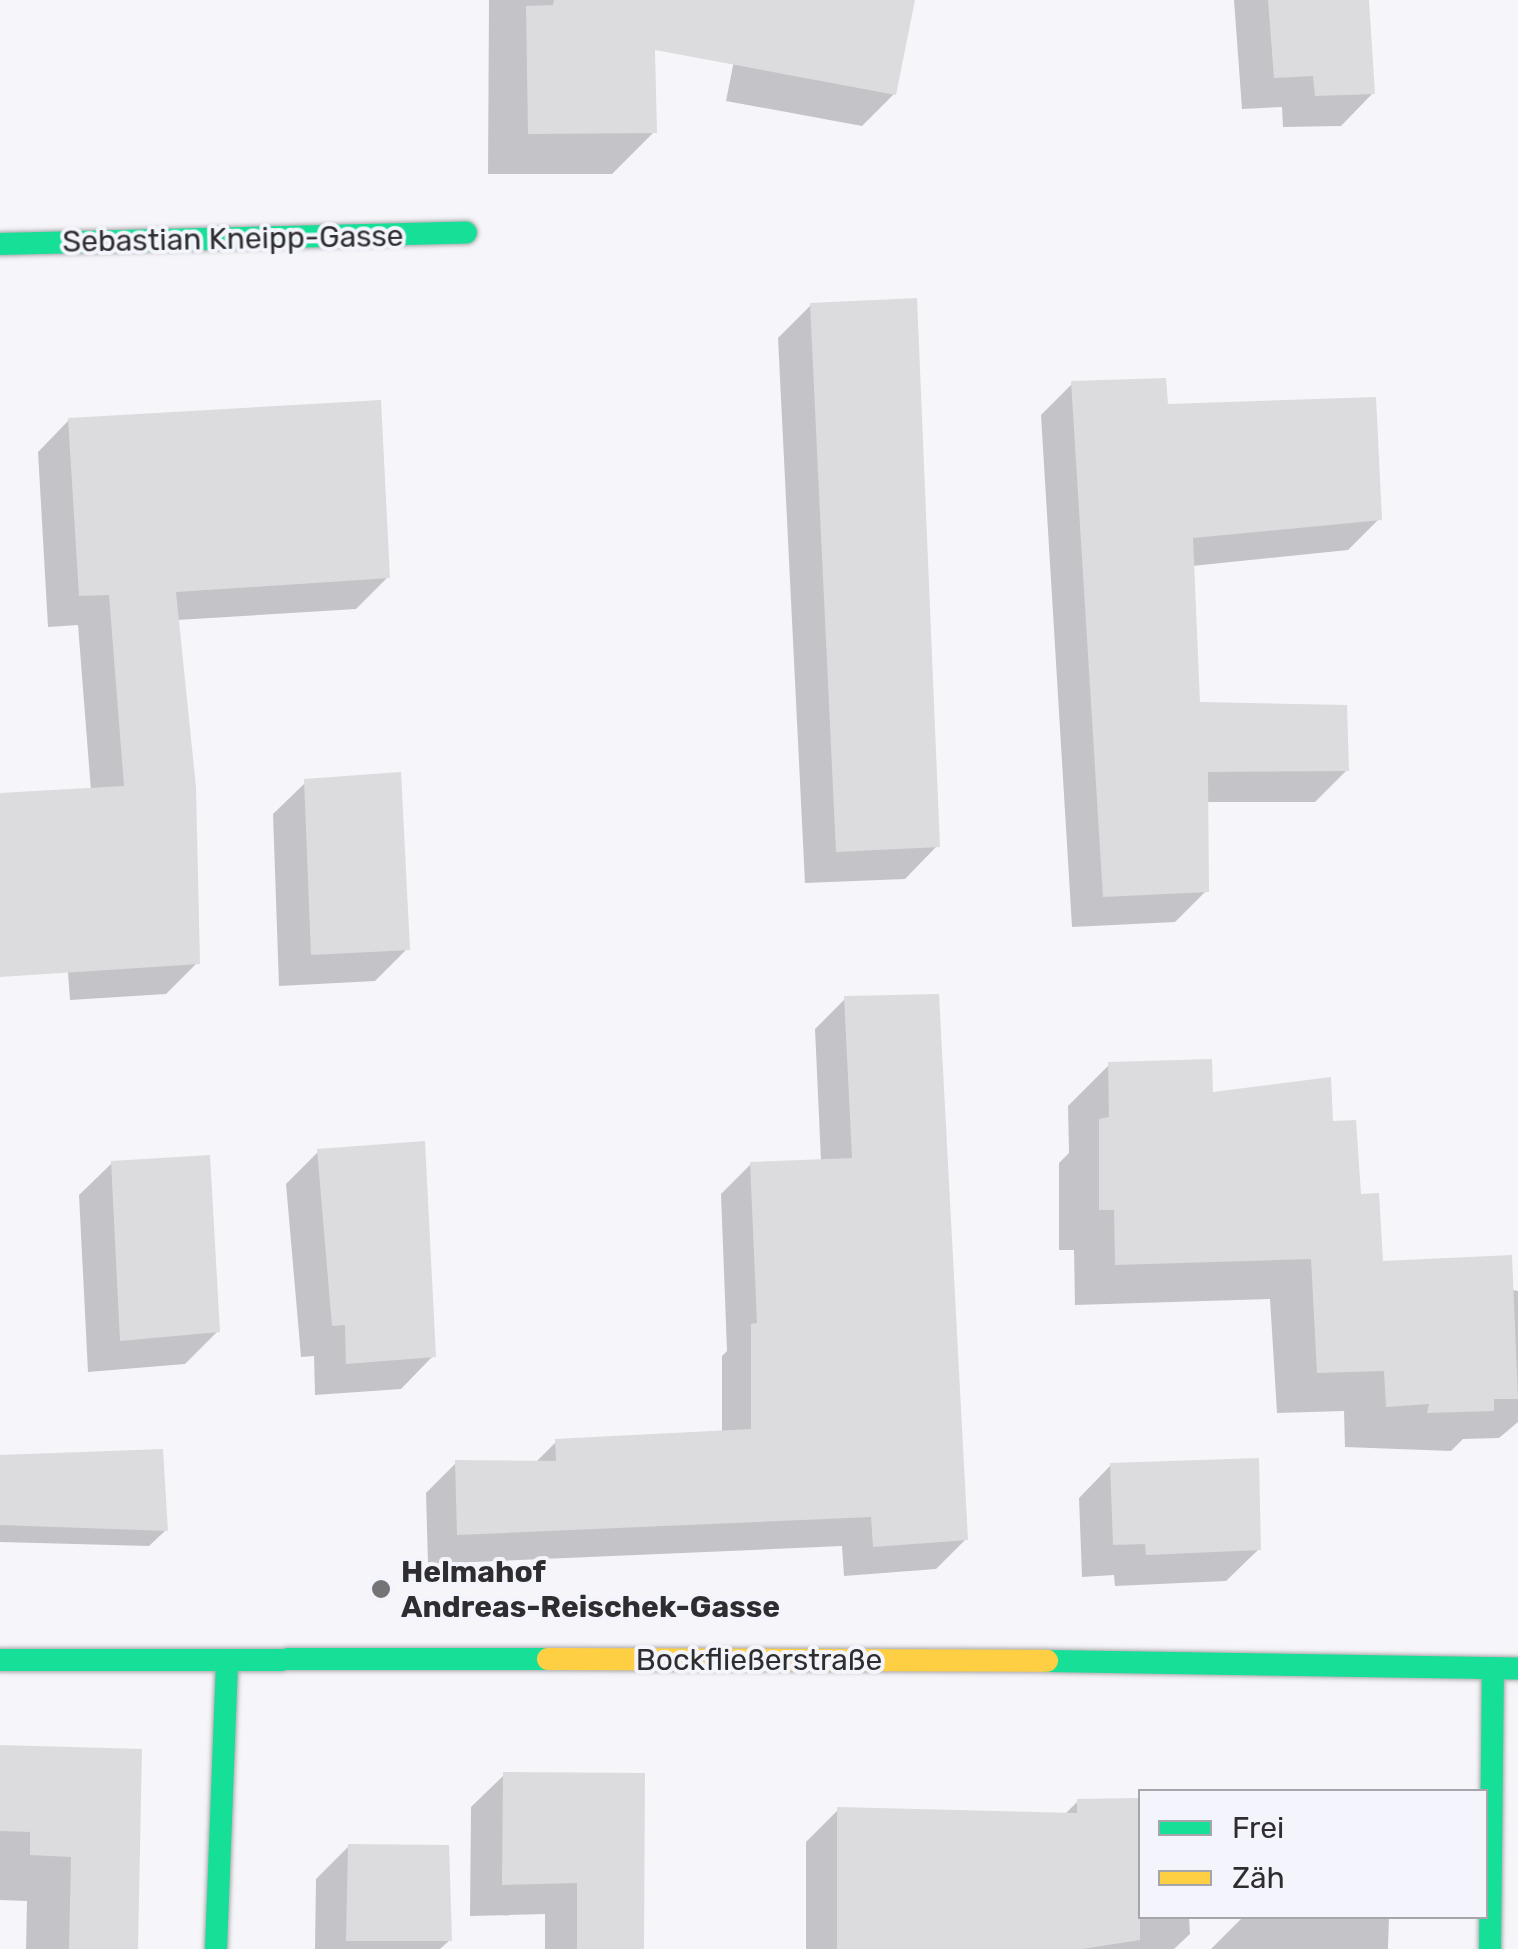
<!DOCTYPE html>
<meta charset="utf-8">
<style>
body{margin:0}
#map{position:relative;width:1518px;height:1949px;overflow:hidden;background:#f6f6fa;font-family:Rubik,sans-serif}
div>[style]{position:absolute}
.shadow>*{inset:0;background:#0003}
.building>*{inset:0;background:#dcdcdf}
.roads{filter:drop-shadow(0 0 2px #aaaaad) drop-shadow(0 0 2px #aaaaad)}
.fast>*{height:22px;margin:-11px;padding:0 11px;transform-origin:11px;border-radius:11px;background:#16e098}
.slow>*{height:22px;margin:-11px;padding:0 11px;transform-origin:11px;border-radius:11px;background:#ffcf43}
.dots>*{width:28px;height:28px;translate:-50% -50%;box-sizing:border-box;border:5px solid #f4f4fc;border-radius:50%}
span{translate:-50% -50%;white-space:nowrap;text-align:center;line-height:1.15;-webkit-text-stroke:8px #f4f4fc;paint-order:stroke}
.street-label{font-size:30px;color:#2e2e31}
.poi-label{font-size:30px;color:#2e2e31;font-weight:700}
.left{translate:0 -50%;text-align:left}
.legend{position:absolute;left:1138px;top:1789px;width:350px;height:130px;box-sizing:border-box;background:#f4f4fc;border:2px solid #a5a5ab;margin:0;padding:12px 18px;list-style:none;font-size:30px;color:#2e2e31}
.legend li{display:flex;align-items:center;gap:20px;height:50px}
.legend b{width:50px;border:2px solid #a5a5ab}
</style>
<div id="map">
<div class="shadow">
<div style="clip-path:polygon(489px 0,614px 0,654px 132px,612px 174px,488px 174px)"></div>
<div style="clip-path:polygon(746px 0,885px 0,894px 94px,862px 126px,726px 101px)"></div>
<div style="clip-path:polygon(1234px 0,1367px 0,1373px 93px,1341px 126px,1283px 127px,1282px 107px,1242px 109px)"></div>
<div style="clip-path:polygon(811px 305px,937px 846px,905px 879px,805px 883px,778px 338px)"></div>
<div style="clip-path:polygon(1072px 384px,1166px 406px,1379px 519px,1348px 550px,1192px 566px,1198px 705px,1347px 770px,1315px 802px,1206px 802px,1206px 891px,1175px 922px,1072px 927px,1041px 415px)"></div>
<div style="clip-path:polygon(69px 420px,388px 577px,356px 609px,177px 620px,198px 962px,166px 994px,70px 1000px,57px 822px,91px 791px,78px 625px,48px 627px,38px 452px)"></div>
<div style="clip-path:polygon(306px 782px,407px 949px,375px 981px,279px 986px,273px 814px)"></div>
<div style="clip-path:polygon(845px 999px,966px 1539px,936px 1569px,844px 1576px,842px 1546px,428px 1564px,426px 1493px,456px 1463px,534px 1464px,556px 1442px,722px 1433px,722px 1356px,727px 1351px,721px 1194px,751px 1164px,821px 1161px,815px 1029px)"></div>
<div style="clip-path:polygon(1109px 1065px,1331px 1124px,1381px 1264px,1518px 1291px,1518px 1422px,1499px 1438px,1463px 1439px,1451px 1451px,1345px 1447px,1344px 1411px,1277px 1413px,1270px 1299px,1075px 1305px,1074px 1250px,1059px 1250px,1059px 1163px,1069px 1153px,1068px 1106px)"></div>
<div style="clip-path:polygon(318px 1152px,433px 1356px,401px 1389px,315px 1395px,314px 1356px,301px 1357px,286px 1184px)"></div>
<div style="clip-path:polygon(112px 1163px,217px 1332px,185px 1364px,88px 1372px,79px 1195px)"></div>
<div style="clip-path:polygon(0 1458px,166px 1530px,149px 1546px,0 1542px)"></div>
<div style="clip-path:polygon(1111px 1465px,1259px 1549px,1226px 1581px,1115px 1586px,1114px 1575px,1082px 1577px,1079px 1498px)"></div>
<div style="clip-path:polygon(0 1748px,135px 1949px,26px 1949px,27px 1901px,0 1900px)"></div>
<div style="clip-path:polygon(504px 1775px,642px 1949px,545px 1949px,545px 1914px,470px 1916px,471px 1807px)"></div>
<div style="clip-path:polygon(1078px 1801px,1140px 1801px,1140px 1916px,1189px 1916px,1190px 1934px,1174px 1949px,806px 1949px,806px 1842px,838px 1810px,1064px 1815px)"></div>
<div style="clip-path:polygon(349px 1846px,450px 1940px,440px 1949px,315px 1949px,316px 1879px)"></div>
<div style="clip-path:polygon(1244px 1916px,1389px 1916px,1388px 1949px,1211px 1949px)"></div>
</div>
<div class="building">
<div style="clip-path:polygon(554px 0,915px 0,896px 95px,655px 50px,657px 133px,528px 134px,526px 6px,553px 5px)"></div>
<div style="clip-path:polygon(1268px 0,1369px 0,1375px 94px,1315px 96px,1313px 76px,1274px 78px)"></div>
<div style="clip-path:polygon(917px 298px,940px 847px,836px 852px,810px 303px)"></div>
<div style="clip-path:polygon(1166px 378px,1168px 404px,1376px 397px,1382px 520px,1193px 538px,1200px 702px,1347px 705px,1349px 771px,1208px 772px,1209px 892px,1103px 897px,1071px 381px)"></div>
<div style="clip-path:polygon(381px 400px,390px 578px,176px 592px,196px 787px,200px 964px,0 977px,0 793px,124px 786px,109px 595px,79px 596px,68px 418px)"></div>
<div style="clip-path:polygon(401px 772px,410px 950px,311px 955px,304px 779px)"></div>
<div style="clip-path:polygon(939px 994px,968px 1540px,873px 1547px,871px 1517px,457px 1535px,455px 1460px,556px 1461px,555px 1439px,751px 1429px,751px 1324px,757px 1323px,750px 1162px,852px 1158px,844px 996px)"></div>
<div style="clip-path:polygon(1212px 1059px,1213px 1092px,1331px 1077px,1333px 1121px,1356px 1120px,1361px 1194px,1379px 1193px,1383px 1261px,1512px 1255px,1518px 1399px,1494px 1399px,1494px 1411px,1427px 1413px,1429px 1404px,1386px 1407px,1384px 1371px,1317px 1373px,1311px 1259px,1115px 1265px,1114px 1210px,1099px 1210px,1099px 1119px,1109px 1117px,1108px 1062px)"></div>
<div style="clip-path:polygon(425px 1141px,436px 1357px,346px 1364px,345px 1325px,332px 1326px,317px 1149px)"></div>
<div style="clip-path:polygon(210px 1155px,220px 1332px,120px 1341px,111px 1161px)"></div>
<div style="clip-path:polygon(163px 1449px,168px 1531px,0 1525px,0 1455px)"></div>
<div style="clip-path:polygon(1259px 1458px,1261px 1550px,1146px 1555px,1145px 1544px,1113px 1545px,1110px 1463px)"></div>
<div style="clip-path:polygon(0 1745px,142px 1749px,138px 1949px,69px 1949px,71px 1857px,30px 1855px,30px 1832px,0 1831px)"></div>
<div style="clip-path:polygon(503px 1772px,645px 1773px,644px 1949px,577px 1949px,577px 1883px,502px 1885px)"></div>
<div style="clip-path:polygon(1140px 1798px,1140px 1940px,1082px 1949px,837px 1949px,837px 1807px,1077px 1813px,1077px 1799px)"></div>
<div style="clip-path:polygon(348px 1844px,449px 1845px,452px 1941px,346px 1941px)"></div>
</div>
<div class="roads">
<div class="fast">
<div style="left:0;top:244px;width:466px;rotate:-1.4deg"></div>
<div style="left:0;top:1660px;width:548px;rotate:-0.1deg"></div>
<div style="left:1047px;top:1661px;width:471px;rotate:0.9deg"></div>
<div style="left:216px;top:1949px;width:287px;rotate:-87.8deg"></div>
<div style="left:1490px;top:1949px;width:281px;rotate:-89.4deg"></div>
</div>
<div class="slow">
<div style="left:548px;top:1659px;width:499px;rotate:0.2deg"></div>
</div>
</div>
<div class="dots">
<div style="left:381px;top:1589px;background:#747477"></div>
</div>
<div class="street-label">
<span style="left:233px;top:239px;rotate:-1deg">Sebastian Kneipp-Gasse</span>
<span style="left:759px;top:1660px">Bockfließerstraße</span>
</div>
<div class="poi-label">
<span class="left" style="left:401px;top:1589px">Helmahof<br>Andreas-Reischek-Gasse</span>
</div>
<ul class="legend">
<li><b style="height:12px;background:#16e098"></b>Frei</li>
<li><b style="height:12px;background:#ffcf43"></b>Zäh</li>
</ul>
</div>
